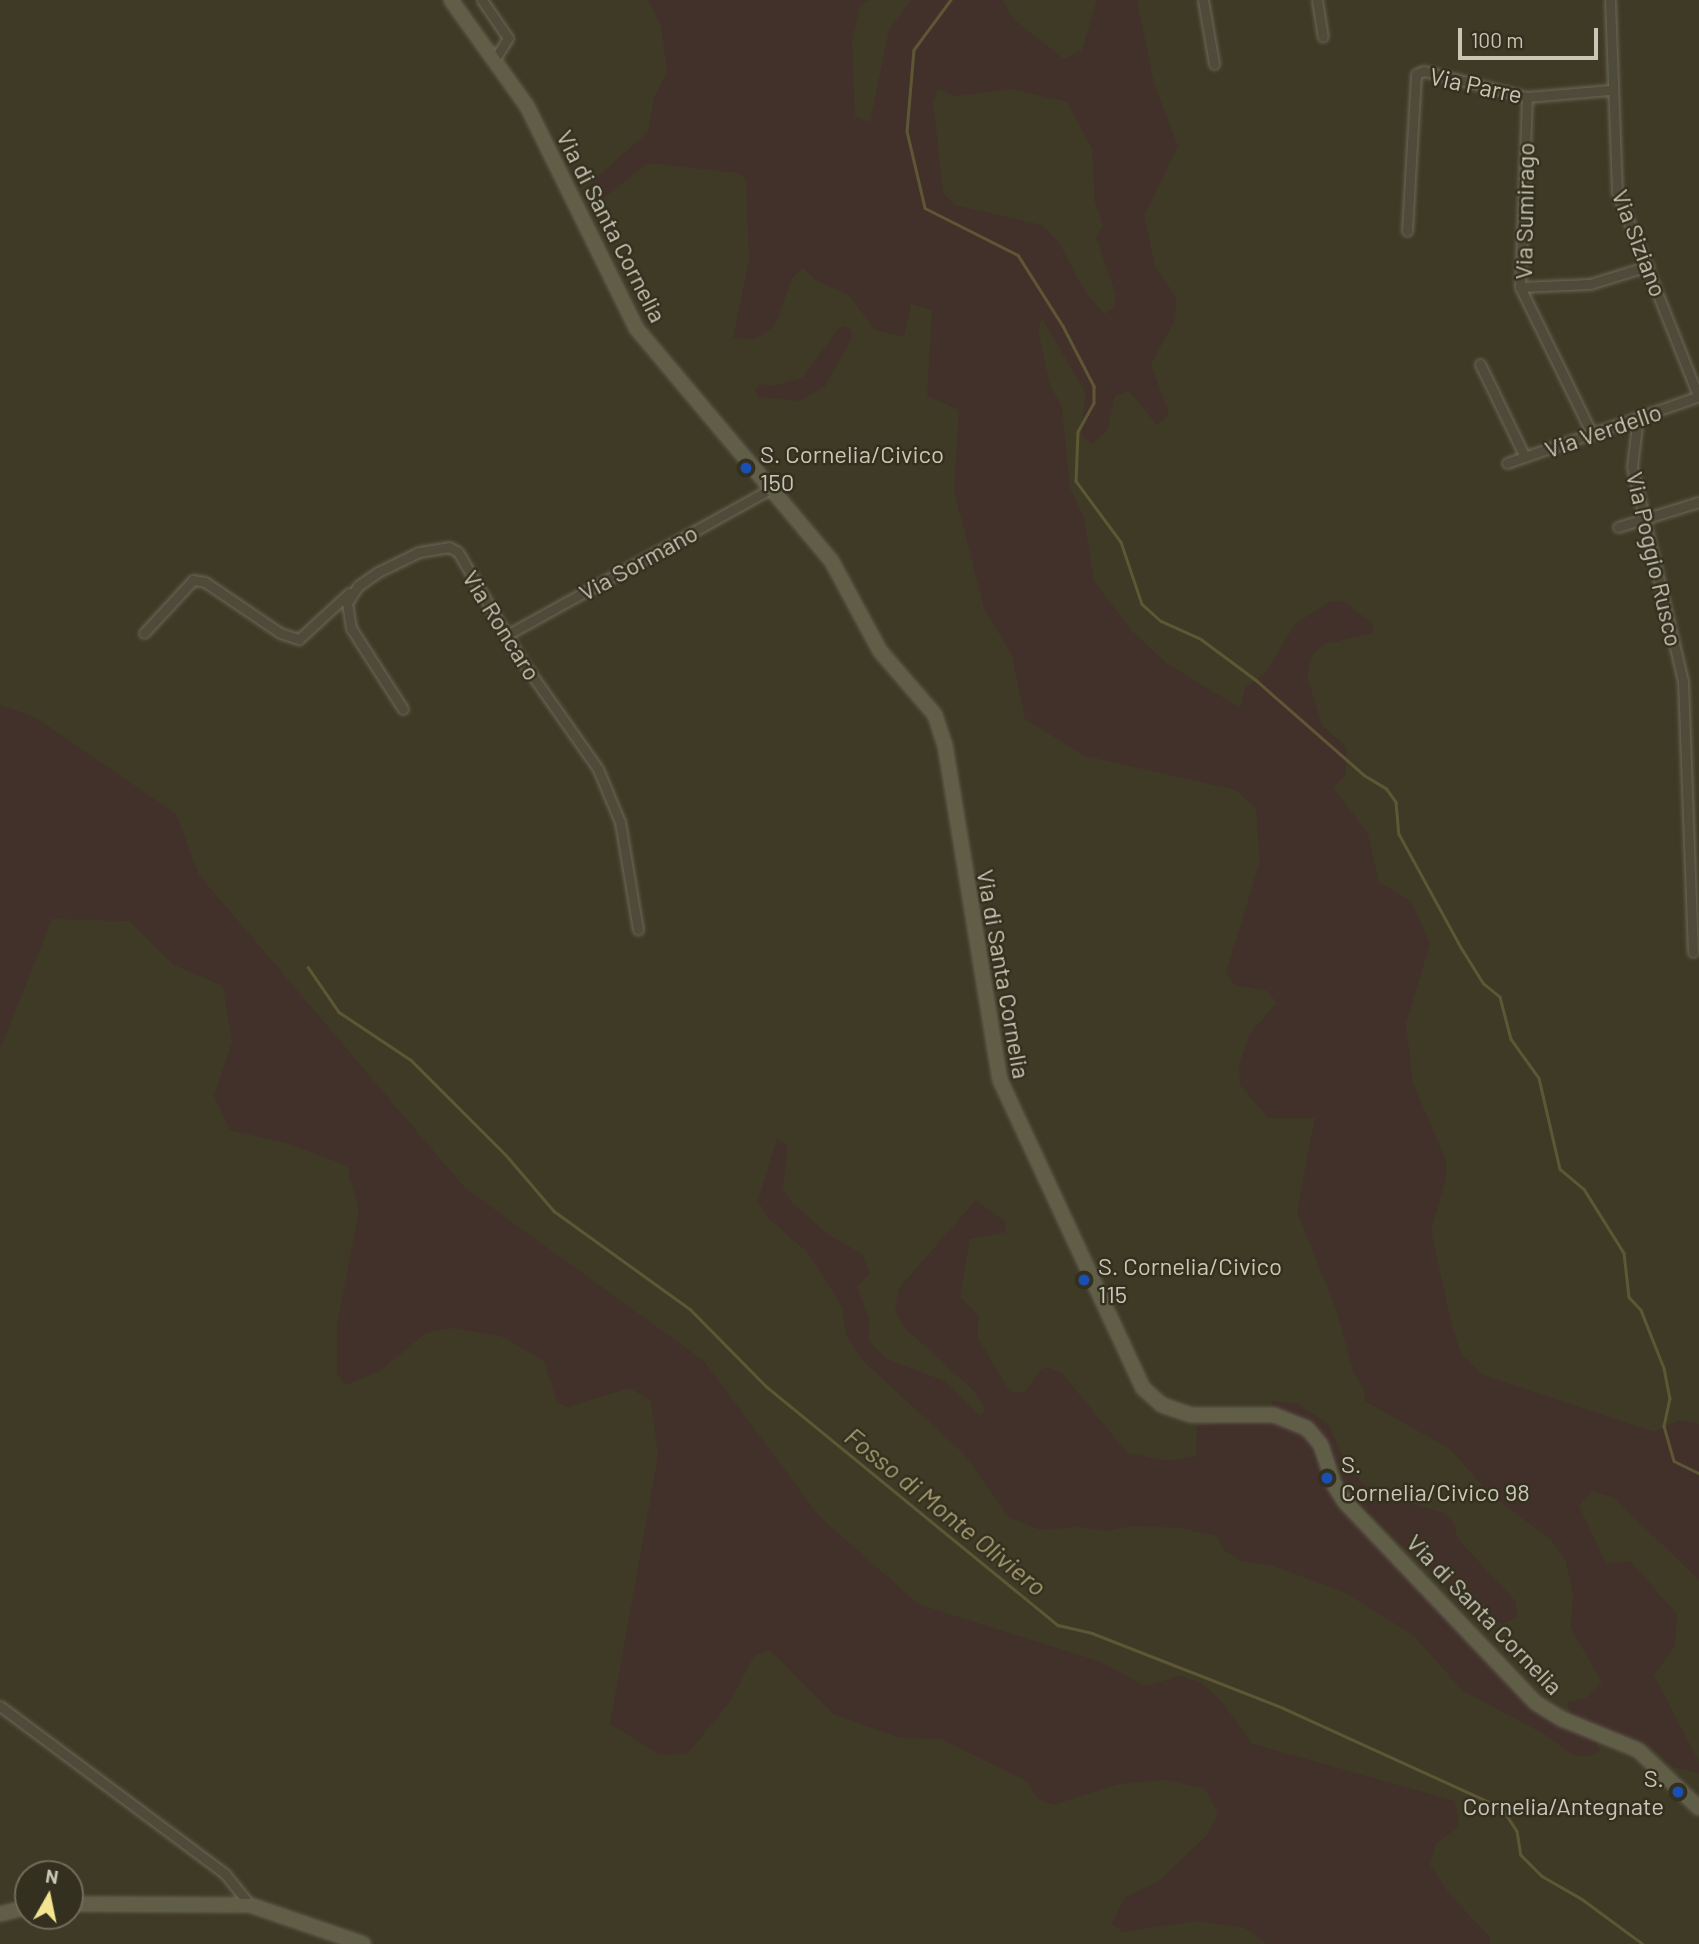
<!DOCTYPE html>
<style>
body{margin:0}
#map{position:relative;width:1699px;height:1944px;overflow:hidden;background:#3f3a26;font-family:Barlow,sans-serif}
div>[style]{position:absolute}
.green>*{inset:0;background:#42312a}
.stream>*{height:2.5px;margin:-1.25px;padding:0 1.25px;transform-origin:1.25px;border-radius:1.25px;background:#5e5735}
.roads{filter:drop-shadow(0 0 2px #6c6958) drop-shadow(0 0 2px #6c6958)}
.street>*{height:9px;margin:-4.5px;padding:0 4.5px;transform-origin:4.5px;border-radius:4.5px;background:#4f4b3a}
.secondary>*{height:12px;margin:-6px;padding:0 6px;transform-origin:6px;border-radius:6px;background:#615e48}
.dots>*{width:19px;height:19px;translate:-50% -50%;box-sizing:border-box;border:4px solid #34301f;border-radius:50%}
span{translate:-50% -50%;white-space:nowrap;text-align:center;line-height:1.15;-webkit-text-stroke:5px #34301f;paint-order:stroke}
.street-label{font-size:24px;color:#c9c6b6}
.poi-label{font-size:24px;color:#c9c6b6}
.left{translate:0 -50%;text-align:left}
.right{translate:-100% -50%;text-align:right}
.water-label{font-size:26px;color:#a79c71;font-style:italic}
.north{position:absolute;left:14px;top:1860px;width:70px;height:70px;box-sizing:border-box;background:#34301f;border:2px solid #706c5b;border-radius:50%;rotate:9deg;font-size:19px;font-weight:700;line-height:28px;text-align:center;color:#c9c6b6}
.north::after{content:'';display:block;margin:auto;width:24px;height:32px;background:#f4e491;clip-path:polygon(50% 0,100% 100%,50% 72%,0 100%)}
.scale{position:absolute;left:1458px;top:28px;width:140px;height:32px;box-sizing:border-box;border:4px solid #c9c6b6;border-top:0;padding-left:9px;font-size:21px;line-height:24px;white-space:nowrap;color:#c9c6b6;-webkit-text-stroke:5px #34301f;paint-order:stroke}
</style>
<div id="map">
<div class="green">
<div style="clip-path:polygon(evenodd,648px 0,870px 0,860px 6px,852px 41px,855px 116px,870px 122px,889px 30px,911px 0,1003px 0,1013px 19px,1064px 59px,1082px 50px,1097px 0,1137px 0,1154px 84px,1178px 146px,1144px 216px,1155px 266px,1176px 297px,1175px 320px,1151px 364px,1169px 414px,1157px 425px,1129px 391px,1115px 396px,1107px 431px,1092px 444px,1082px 435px,1085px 392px,1042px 318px,1038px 330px,1050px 385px,1062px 407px,1070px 488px,1084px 518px,1094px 581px,1131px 630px,1166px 663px,1240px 708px,1245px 688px,1265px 673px,1295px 624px,1329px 602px,1343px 601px,1372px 623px,1373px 633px,1324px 644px,1312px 655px,1307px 676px,1322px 725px,1346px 747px,1346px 774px,1334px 788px,1368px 834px,1379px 882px,1411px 901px,1430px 944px,1406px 1024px,1413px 1083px,1446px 1160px,1446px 1179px,1431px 1230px,1452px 1326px,1461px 1354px,1483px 1375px,1654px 1432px,1679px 1420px,1699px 1424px,1699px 1580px,1613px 1497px,1591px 1491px,1579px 1506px,1606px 1563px,1631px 1562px,1677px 1614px,1675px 1646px,1654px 1675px,1699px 1762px,1699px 1773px,1673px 1767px,1650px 1746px,1571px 1715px,1567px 1702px,1586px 1698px,1602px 1683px,1571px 1628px,1573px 1594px,1566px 1561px,1551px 1540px,1489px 1493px,1450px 1449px,1365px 1401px,1364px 1389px,1354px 1374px,1336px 1309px,1297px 1211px,1315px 1118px,1268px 1118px,1240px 1085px,1239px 1065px,1250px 1033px,1277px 1003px,1267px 991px,1235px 985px,1226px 973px,1260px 861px,1256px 809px,1236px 790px,1085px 756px,1025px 719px,1012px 655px,984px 609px,954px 490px,959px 410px,927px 396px,932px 310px,911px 304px,904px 337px,875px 330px,849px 295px,817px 281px,803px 268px,792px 278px,775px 326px,755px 339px,733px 338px,749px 259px,746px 179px,738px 173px,648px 163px,596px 204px,588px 185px,648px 132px,654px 98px,667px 71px,661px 26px,648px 0,938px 89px,955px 96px,1013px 89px,1067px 102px,1092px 149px,1095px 202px,1103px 226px,1096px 237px,1116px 295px,1114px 308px,1104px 314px,1082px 287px,1059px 242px,1042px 225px,954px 205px,943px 192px,933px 102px,938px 89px)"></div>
<div style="clip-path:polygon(845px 326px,851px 330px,852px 338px,825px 386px,800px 401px,759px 397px,755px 391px,760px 384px,772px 386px,802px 378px,838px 329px)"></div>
<div style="clip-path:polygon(0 705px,35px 717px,176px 814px,199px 875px,465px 1188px,704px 1361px,819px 1516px,918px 1604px,1101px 1662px,1145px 1686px,1180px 1676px,1202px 1683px,1222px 1702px,1253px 1744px,1455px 1801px,1459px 1827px,1436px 1843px,1430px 1865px,1451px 1896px,1489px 1936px,1490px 1944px,1267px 1944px,1245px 1928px,1196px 1921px,1123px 1932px,1112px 1924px,1125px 1897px,1159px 1881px,1208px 1834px,1218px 1813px,1205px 1789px,1167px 1780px,1119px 1784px,1053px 1805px,1037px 1798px,1028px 1782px,941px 1739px,900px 1738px,833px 1714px,770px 1650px,754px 1656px,730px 1702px,687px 1754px,660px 1755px,610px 1724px,658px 1456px,651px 1401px,630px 1388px,568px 1407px,557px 1402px,544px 1361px,503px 1337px,453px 1328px,426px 1333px,380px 1371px,345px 1385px,337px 1373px,337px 1324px,359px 1211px,347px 1166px,286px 1143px,230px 1130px,214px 1096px,232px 1042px,223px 986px,174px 965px,129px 921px,52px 919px,0 1049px)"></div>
<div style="clip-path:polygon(777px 1138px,788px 1147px,783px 1190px,792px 1203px,829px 1235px,862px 1254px,870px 1273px,857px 1287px,869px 1318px,869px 1341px,886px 1359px,945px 1381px,980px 1416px,985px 1409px,975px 1392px,904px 1327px,895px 1310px,899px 1288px,976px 1200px,1005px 1222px,1006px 1232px,970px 1239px,960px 1297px,978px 1315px,978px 1338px,1007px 1387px,1015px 1393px,1026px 1391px,1040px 1370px,1048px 1367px,1062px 1373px,1127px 1453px,1170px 1461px,1196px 1456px,1197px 1426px,1259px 1419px,1290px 1427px,1310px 1439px,1327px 1480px,1526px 1701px,1544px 1719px,1594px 1737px,1600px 1750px,1591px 1756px,1572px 1755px,1546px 1735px,1463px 1691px,1413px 1635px,1344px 1592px,1273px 1566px,1241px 1561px,1224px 1550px,1217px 1536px,1181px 1528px,1131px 1526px,1108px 1531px,1079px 1527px,1041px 1530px,1010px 1518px,963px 1453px,862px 1360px,846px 1335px,842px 1307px,820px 1271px,806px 1251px,768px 1218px,758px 1201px)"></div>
<div style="clip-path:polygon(1272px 1401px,1299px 1404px,1329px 1425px,1346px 1464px,1363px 1484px,1383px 1496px,1444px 1513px,1453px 1522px,1458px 1539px,1516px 1602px,1517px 1617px,1502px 1624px,1478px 1617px,1359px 1505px,1340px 1476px,1326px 1439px,1309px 1420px,1273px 1409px)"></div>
</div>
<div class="stream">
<div style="left:951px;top:0;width:62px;rotate:126.5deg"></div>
<div style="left:914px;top:50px;width:81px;rotate:94.9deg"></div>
<div style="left:907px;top:131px;width:79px;rotate:76.8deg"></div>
<div style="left:925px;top:208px;width:104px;rotate:26.8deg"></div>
<div style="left:1018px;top:255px;width:84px;rotate:57.6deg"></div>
<div style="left:1063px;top:326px;width:68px;rotate:62.7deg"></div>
<div style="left:1094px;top:386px;width:17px;rotate:90deg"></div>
<div style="left:1094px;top:403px;width:33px;rotate:119deg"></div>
<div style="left:1078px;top:432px;width:49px;rotate:92.3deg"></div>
<div style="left:1076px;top:481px;width:76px;rotate:53.6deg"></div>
<div style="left:1121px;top:542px;width:65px;rotate:71.3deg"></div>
<div style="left:1142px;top:604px;width:25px;rotate:42deg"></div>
<div style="left:1161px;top:621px;width:44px;rotate:24.2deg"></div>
<div style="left:1201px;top:639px;width:69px;rotate:36.7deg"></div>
<div style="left:1256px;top:680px;width:144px;rotate:41.3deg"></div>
<div style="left:1364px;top:775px;width:26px;rotate:31deg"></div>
<div style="left:1386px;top:788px;width:17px;rotate:54deg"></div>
<div style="left:1396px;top:802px;width:32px;rotate:85deg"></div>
<div style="left:1399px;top:834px;width:131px;rotate:61.3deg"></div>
<div style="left:1462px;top:949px;width:40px;rotate:58deg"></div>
<div style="left:1483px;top:983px;width:22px;rotate:39deg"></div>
<div style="left:1500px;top:997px;width:43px;rotate:75.3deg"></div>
<div style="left:1511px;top:1039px;width:48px;rotate:54.3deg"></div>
<div style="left:1539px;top:1078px;width:93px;rotate:77deg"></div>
<div style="left:1560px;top:1169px;width:31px;rotate:40deg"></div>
<div style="left:1584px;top:1189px;width:75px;rotate:58deg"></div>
<div style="left:1624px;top:1253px;width:44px;rotate:83.5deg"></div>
<div style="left:1629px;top:1297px;width:18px;rotate:47deg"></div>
<div style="left:1641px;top:1310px;width:62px;rotate:68.4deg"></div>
<div style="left:1664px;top:1368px;width:31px;rotate:79deg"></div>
<div style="left:1670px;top:1398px;width:29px;rotate:102deg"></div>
<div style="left:1664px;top:1426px;width:36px;rotate:74deg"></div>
<div style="left:1674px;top:1461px;width:28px;rotate:26deg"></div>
<div style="left:308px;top:967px;width:55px;rotate:55.4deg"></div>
<div style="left:339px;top:1012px;width:87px;rotate:33.7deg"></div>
<div style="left:411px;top:1060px;width:134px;rotate:45deg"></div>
<div style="left:506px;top:1155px;width:74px;rotate:49.4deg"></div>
<div style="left:554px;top:1211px;width:168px;rotate:35.8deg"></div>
<div style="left:690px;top:1309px;width:110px;rotate:45.4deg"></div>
<div style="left:767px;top:1387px;width:376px;rotate:39.3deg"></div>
<div style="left:1058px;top:1625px;width:35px;rotate:13deg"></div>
<div style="left:1092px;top:1633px;width:205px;rotate:21.4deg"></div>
<div style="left:1283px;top:1708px;width:241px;rotate:24.5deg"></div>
<div style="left:1502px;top:1808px;width:27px;rotate:57deg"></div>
<div style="left:1517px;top:1831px;width:24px;rotate:81deg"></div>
<div style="left:1521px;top:1855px;width:30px;rotate:45deg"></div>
<div style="left:1542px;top:1876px;width:46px;rotate:29.9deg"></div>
<div style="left:1582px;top:1899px;width:76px;rotate:36.4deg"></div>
</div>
<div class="roads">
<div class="street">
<div style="left:482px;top:0;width:46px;rotate:55.6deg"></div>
<div style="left:508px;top:38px;width:26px;rotate:122deg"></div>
<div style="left:1203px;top:0;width:65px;rotate:80.2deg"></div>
<div style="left:1317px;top:0;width:37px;rotate:81deg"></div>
<div style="left:1610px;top:0;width:192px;rotate:87.9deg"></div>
<div style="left:1617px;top:192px;width:219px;rotate:68.3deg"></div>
<div style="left:1527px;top:97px;width:190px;rotate:92.1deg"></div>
<div style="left:1520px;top:287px;width:164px;rotate:63.9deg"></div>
<div style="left:1407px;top:231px;width:157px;rotate:-86.7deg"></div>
<div style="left:1416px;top:74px;width:9px;rotate:-21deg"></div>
<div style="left:1424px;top:71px;width:106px;rotate:14.2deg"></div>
<div style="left:1527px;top:97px;width:83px;rotate:-4.8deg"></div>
<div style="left:1520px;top:287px;width:70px;rotate:-2.5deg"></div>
<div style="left:1590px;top:284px;width:61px;rotate:-17.2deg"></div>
<div style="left:1480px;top:364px;width:103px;rotate:64.2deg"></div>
<div style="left:1638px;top:417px;width:50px;rotate:96.8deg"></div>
<div style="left:1632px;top:467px;width:220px;rotate:76.6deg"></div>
<div style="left:1683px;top:681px;width:271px;rotate:87.9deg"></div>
<div style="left:1507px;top:463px;width:203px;rotate:-19.2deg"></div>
<div style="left:1618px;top:527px;width:85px;rotate:-17.2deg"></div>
<div style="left:144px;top:633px;width:72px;rotate:-47.2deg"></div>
<div style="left:193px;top:580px;width:12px;rotate:9deg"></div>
<div style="left:205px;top:582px;width:91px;rotate:34.2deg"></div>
<div style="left:280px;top:633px;width:20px;rotate:18deg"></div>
<div style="left:299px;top:639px;width:68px;rotate:-42.6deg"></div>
<div style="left:507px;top:635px;width:301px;rotate:-29deg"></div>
<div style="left:403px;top:709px;width:96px;rotate:-122.7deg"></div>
<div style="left:351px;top:628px;width:25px;rotate:-99deg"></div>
<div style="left:347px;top:603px;width:20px;rotate:-57deg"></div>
<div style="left:358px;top:586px;width:24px;rotate:-35deg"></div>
<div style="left:378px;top:572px;width:46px;rotate:-26deg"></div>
<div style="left:419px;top:552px;width:30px;rotate:-9deg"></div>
<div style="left:449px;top:547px;width:10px;rotate:29deg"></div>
<div style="left:458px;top:552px;width:123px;rotate:59.7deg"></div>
<div style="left:520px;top:658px;width:136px;rotate:54.9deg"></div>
<div style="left:598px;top:769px;width:57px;rotate:67.5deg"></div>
<div style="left:620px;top:822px;width:109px;rotate:80.5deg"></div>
<div style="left:0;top:1706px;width:281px;rotate:36.7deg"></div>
<div style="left:225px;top:1874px;width:40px;rotate:51deg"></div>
</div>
<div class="secondary">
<div style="left:451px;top:0;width:130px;rotate:54.4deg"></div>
<div style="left:527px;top:106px;width:247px;rotate:63.8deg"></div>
<div style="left:636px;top:328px;width:303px;rotate:50deg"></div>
<div style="left:831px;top:560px;width:103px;rotate:61.7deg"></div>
<div style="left:880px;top:651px;width:84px;rotate:49.3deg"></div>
<div style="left:935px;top:715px;width:32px;rotate:72deg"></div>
<div style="left:945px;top:745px;width:339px;rotate:80.7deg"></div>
<div style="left:1000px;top:1080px;width:340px;rotate:65.1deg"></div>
<div style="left:1143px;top:1388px;width:25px;rotate:42deg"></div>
<div style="left:1162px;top:1405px;width:31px;rotate:19deg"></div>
<div style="left:1191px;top:1415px;width:83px"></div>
<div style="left:1274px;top:1415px;width:35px;rotate:22deg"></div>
<div style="left:1307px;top:1428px;width:22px;rotate:51deg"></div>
<div style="left:1321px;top:1445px;width:40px;rotate:72deg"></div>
<div style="left:1333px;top:1483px;width:22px;rotate:58deg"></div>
<div style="left:1345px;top:1502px;width:277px;rotate:46.5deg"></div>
<div style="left:1536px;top:1703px;width:31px;rotate:32deg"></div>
<div style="left:1562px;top:1719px;width:82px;rotate:22.2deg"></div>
<div style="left:1638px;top:1750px;width:84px;rotate:43.6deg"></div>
<div style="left:70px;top:1904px;width:180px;rotate:0.3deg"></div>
<div style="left:250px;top:1905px;width:120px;rotate:19deg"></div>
<div style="left:0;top:1914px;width:29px;rotate:-14deg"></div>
</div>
</div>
<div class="dots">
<div style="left:746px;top:468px;background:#1a4fb4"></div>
<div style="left:1084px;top:1280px;background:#1a4fb4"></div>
<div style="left:1327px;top:1478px;background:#1a4fb4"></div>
<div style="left:1678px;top:1792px;background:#1a4fb4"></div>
</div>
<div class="street-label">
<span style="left:1476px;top:85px;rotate:12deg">Via Parre</span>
<span style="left:1524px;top:211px;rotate:-89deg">Via Sumirago</span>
<span style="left:612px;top:226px;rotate:63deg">Via di Santa Cornelia</span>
<span style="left:1640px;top:243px;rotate:69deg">Via Siziano</span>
<span style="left:1603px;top:430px;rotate:-19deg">Via Verdello</span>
<span style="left:1655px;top:559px;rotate:77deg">Via Poggio Rusco</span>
<span style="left:638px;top:562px;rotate:-29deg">Via Sormano</span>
<span style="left:502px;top:625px;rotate:58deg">Via Roncaro</span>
<span style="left:1004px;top:974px;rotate:80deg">Via di Santa Cornelia</span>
<span style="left:1485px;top:1614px;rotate:46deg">Via di Santa Cornelia</span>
</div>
<div class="poi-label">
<span class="left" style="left:760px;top:468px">S. Cornelia/Civico<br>150</span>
<span class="left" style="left:1098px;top:1280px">S. Cornelia/Civico<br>115</span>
<span class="left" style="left:1341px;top:1478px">S.<br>Cornelia/Civico 98</span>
<span class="right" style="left:1664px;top:1792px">S.<br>Cornelia/Antegnate</span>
</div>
<div class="water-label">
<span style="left:946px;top:1511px;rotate:39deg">Fosso di Monte Oliviero</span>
</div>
<div class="north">N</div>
<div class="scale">100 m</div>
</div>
